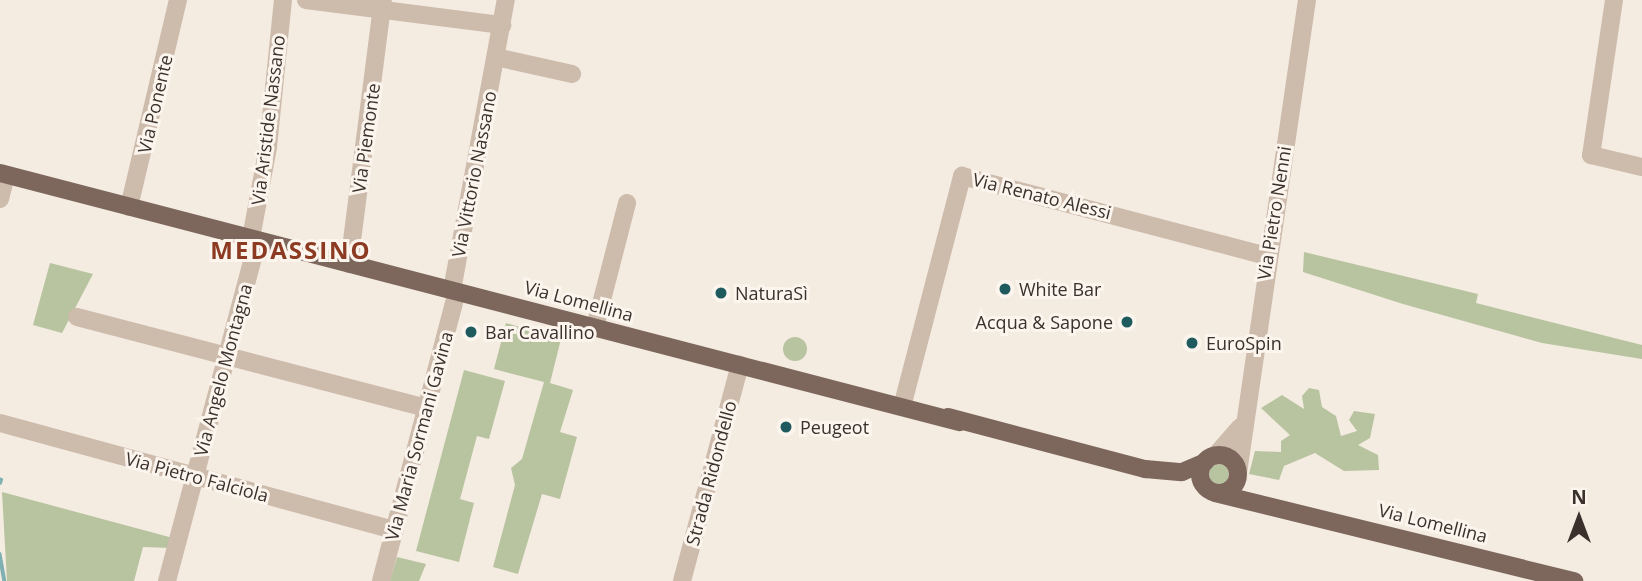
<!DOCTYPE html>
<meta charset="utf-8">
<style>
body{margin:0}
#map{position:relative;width:1642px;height:581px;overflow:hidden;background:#f4ebe1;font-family:"Open Sans",sans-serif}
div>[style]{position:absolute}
.green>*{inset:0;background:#b8c4a0}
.round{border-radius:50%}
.stream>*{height:3.5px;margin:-1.75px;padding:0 1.75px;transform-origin:1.75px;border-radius:1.75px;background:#7fb0b2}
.minor>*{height:18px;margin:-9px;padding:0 9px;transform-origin:9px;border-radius:9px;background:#cdbbac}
.major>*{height:18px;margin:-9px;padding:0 9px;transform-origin:9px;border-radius:9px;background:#7d675c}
.major>.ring{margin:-9px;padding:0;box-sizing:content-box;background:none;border:18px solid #7d675c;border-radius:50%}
.dots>*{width:19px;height:19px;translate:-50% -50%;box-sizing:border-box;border:4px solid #fbf5ee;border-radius:50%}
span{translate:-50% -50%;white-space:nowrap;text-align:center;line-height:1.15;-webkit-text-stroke:6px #fbf5ee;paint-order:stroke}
.street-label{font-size:18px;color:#3b302b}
.poi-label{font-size:18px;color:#3b302b}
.left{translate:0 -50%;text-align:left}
.right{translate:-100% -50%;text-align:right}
.district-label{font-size:24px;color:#8c3b22;font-weight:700;letter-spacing:2px}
.north{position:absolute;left:1544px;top:483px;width:70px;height:70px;-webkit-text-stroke:5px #fbf5ee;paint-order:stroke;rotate:0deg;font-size:19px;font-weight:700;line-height:28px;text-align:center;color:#3b302b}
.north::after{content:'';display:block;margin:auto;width:24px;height:32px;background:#3b302b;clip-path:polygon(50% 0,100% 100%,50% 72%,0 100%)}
</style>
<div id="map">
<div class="green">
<div style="clip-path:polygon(1304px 252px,1478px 294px,1476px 303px,1642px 345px,1642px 359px,1542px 343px,1403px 304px,1303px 272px)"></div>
<div style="clip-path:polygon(50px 263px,93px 274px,62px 333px,33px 325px)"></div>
<div style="clip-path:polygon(506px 323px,561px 339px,550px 383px,573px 390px,560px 432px,577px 437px,560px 499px,542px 494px,518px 574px,493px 567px,515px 485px,511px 468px,522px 459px,544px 382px,494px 369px)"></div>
<div class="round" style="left:783px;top:337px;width:24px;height:24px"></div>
<div style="clip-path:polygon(464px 370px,505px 381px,489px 439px,477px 436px,460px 499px,474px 503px,459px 562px,416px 551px)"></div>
<div style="clip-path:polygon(1309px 388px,1319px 390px,1322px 407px,1336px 416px,1341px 436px,1357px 431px,1349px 420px,1354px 411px,1375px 414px,1370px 438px,1358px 445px,1378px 455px,1379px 470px,1344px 471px,1315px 453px,1284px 466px,1279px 480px,1249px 474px,1255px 451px,1281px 452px,1281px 441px,1290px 435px,1261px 408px,1282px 395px,1304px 409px,1302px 396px)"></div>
<div class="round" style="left:1209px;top:464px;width:20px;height:20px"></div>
<div style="clip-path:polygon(2px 492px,173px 538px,171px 548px,143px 547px,134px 581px,7px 581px)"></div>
<div style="clip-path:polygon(397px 557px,426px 564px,419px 581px,390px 581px)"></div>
</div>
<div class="stream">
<div style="left:0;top:483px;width:3px;rotate:-72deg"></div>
<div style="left:0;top:554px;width:27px;rotate:80deg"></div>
</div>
<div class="minor">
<div style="left:306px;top:0;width:198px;rotate:7.3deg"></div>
<div style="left:1614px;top:0;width:157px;rotate:98.4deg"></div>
<div style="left:1591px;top:155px;width:52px;rotate:13.2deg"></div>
<div style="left:496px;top:57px;width:78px;rotate:12.6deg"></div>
<div style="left:0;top:199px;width:25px;rotate:-76deg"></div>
<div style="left:129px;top:207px;width:213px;rotate:-76.7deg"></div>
<div style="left:251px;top:238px;width:93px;rotate:-79.4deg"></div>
<div style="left:268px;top:147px;width:148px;rotate:-84.2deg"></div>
<div style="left:349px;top:264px;width:266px;rotate:-82.7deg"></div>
<div style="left:452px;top:290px;width:295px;rotate:-79.5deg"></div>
<div style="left:77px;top:317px;width:362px;rotate:14.6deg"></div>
<div style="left:595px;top:327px;width:128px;rotate:-75.5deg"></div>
<div style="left:903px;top:403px;width:235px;rotate:-75.4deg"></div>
<div style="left:962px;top:176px;width:316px;rotate:14.7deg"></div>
<div style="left:0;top:423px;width:409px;rotate:15.2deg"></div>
<div style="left:1215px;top:456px;width:38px;rotate:-49deg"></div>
<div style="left:1238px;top:473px;width:478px;rotate:-81.7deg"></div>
<div style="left:167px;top:581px;width:353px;rotate:-75.1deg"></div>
<div style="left:381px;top:581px;width:299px;rotate:-75.3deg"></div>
<div style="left:682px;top:581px;width:224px;rotate:-75deg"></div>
</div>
<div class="major">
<div style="left:0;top:173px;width:991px;rotate:14.56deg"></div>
<div style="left:948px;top:417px;width:204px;rotate:14.8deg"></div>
<div style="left:1145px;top:469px;width:37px;rotate:5deg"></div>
<div style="left:1182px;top:472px;width:25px;rotate:-23deg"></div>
<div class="ring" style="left:1200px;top:455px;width:20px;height:20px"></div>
<div style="left:1215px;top:493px;width:370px;rotate:13.8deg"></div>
</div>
<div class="dots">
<div style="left:1005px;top:289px;background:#1f5a5e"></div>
<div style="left:721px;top:293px;background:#1f5a5e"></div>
<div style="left:1127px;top:322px;background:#1f5a5e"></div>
<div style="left:471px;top:332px;background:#1f5a5e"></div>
<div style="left:1192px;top:343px;background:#1f5a5e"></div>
<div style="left:786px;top:427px;background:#1f5a5e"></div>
</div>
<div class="street-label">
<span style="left:155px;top:104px;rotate:-77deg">Via Ponente</span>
<span style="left:268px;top:120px;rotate:-83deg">Via Aristide Nassano</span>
<span style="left:366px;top:138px;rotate:-82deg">Via Piemonte</span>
<span style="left:474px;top:174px;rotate:-79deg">Via Vittorio Nassano</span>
<span style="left:1042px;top:196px;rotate:14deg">Via Renato Alessi</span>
<span style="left:1274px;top:213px;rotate:-81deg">Via Pietro Nenni</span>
<span style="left:579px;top:301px;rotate:15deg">Via Lomellina</span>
<span style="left:223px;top:370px;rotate:-75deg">Via Angelo Montagna</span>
<span style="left:419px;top:436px;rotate:-75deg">Via Maria Sormani Gavina</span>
<span style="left:711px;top:473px;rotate:-75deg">Strada Ridondello</span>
<span style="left:197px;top:477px;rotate:15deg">Via Pietro Falciola</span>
<span style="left:1433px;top:523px;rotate:14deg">Via Lomellina</span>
</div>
<div class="poi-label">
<span class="left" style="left:1019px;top:289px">White Bar</span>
<span class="left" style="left:735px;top:293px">NaturaSì</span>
<span class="right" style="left:1113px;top:322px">Acqua &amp; Sapone</span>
<span class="left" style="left:485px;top:332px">Bar Cavallino</span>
<span class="left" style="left:1206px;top:343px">EuroSpin</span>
<span class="left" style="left:800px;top:427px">Peugeot</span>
</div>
<div class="district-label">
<span style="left:291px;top:250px">MEDASSINO</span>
</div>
<div class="north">N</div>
</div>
